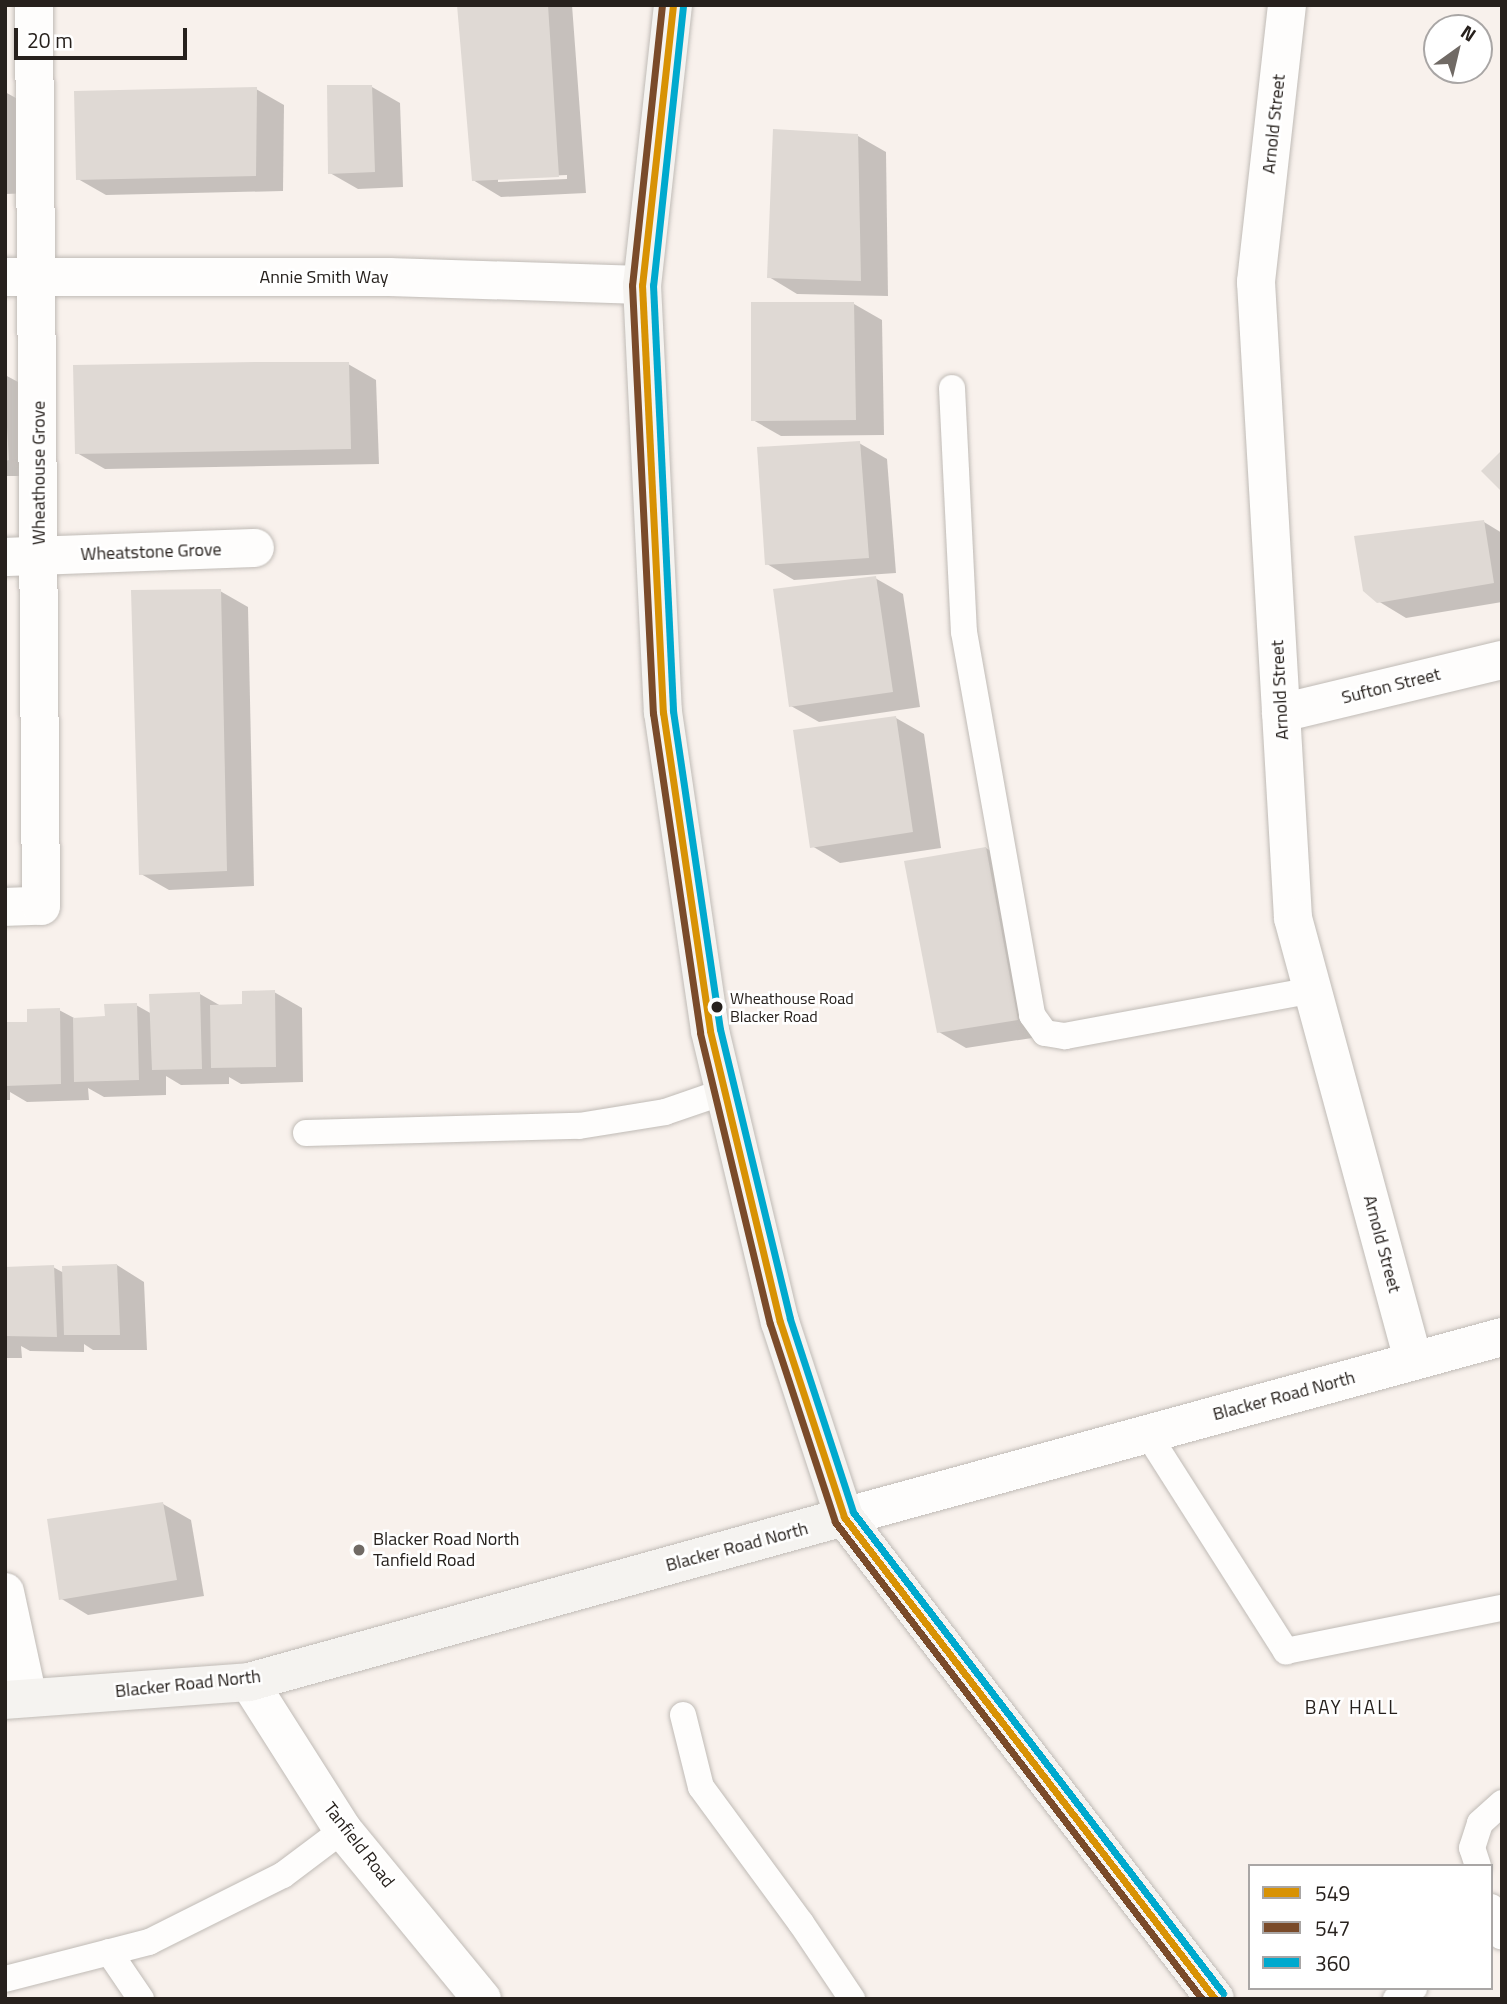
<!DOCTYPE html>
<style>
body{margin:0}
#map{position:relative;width:1507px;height:2004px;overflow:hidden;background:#f8f1ec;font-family:"Titillium Web",sans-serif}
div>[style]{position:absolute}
.shadow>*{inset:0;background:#0003}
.building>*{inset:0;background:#dfd9d4}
.roads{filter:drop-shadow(0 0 2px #c0bbb6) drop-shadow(0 0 2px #c0bbb6)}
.lane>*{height:26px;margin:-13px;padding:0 13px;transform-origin:13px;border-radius:13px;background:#fefdfc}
.street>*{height:38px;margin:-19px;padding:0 19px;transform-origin:19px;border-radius:19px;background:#fefdfc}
.secondary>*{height:38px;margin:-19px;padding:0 19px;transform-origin:19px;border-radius:19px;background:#f5f3f0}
.bus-1>*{height:7px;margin:-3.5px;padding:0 3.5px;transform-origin:3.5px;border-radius:3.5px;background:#d89204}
.bus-2>*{height:7px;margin:-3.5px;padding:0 3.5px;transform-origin:3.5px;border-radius:3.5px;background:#7a4b2a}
.bus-3>*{height:7px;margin:-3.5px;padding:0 3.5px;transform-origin:3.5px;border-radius:3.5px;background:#00a9ce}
.dots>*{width:19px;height:19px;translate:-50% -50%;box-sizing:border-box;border:4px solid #fff;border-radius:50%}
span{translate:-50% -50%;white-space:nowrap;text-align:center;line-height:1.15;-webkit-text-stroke:5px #fff;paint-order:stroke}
.bus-label{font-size:16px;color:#27211d}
.left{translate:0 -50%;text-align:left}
.street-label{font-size:18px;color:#27211d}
.poi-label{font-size:18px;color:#27211d}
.neighbourhood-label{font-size:19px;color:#27211d;letter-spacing:2px}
.frame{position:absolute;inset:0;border:7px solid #27211d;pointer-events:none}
.legend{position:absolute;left:1248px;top:1864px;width:245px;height:126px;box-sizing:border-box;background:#fff;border:2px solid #a9a6a5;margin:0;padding:9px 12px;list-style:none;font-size:21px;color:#27211d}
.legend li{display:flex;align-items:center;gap:14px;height:35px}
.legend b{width:35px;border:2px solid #a9a6a5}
.north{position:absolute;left:1423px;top:14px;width:70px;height:70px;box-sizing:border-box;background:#fff;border:2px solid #a9a6a5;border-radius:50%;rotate:34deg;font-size:19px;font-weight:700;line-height:28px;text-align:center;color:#27211d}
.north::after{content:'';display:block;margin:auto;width:24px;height:32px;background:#706a65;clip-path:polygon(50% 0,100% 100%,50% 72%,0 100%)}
.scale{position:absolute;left:14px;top:28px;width:173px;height:32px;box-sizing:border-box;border:4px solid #27211d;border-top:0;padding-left:9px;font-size:21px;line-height:24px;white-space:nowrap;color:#27211d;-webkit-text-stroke:5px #fff;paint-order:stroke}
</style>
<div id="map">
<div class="shadow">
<div style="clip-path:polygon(evenodd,460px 5px,572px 5px,586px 193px,501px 197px,473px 180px,460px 5px,567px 175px,567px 179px,498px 182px,498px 178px,567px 175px)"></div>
<div style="clip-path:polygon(372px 87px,400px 103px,403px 187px,358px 189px,330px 173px)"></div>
<div style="clip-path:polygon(256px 89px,284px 105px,283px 191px,106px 195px,78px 179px)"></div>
<div style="clip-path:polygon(5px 92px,34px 108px,36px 193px,5px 194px)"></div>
<div style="clip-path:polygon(858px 136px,886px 152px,888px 296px,797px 294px,769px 277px)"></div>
<div style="clip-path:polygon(854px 304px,882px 320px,884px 435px,781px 436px,753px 420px)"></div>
<div style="clip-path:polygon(348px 364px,376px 380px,379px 464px,105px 469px,77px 453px)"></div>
<div style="clip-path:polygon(5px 375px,35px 391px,36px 476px,5px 476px)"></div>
<div style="clip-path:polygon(859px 443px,887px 459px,896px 573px,794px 580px,767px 564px)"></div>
<div style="clip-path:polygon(1484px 522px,1502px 533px,1502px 602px,1406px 618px,1378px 601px)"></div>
<div style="clip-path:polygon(875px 578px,903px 594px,920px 707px,819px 722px,791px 706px)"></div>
<div style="clip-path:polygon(220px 591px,248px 607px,254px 886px,169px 890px,141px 874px)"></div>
<div style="clip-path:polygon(896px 718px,924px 734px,941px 848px,840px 863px,812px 846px)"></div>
<div style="clip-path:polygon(986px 848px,1014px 865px,1045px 1036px,966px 1048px,939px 1032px)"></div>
<div style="clip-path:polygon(274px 992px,302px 1008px,303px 1082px,241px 1084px,229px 1077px,229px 1084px,181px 1085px,166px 1076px,166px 1095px,104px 1097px,88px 1088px,89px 1100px,27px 1102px,10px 1092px,10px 1100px,5px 1100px,5px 1024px,29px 1024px,59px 1010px,76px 1019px,107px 1018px,136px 1005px,152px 1014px,200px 994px,221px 1006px,244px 1006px)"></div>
<div style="clip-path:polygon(117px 1265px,144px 1282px,147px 1350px,93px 1350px,84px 1344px,84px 1352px,30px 1351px,21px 1346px,22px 1358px,5px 1358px,5px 1269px,53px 1267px,64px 1273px)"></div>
<div style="clip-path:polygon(163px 1504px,191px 1520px,204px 1596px,88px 1615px,60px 1598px)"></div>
</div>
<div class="building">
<div style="clip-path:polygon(457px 5px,548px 5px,559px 177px,472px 181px)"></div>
<div style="clip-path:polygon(327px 85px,372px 85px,375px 172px,328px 174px)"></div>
<div style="clip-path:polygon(257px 87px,256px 176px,76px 180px,74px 91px)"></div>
<div style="clip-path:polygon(773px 129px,858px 134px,861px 281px,767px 278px)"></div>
<div style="clip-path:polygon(751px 302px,854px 302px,856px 420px,751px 421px)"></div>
<div style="clip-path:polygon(255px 362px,349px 362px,351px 449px,75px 454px,73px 365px)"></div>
<div style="clip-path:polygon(5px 394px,9px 460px,5px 461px)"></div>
<div style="clip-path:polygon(860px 441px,869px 558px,765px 565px,757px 447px)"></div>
<div style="clip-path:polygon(1502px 450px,1502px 492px,1481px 471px)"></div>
<div style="clip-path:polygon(1484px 520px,1494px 583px,1377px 603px,1363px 591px,1354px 536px)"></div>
<div style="clip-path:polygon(876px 576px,893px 692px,789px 707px,773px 589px)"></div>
<div style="clip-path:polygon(221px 589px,227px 871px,139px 875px,131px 590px)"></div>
<div style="clip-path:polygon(896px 716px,913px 832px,810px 848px,793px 730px)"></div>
<div style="clip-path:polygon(986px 847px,1018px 1020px,937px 1033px,904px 861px)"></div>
<div style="clip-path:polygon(275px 990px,276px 1067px,211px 1068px,210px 1005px,242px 1004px,242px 991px)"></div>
<div style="clip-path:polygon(200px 992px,202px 1069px,152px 1070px,149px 994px)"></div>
<div style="clip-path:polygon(137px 1003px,139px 1080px,74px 1082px,73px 1018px,105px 1016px,104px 1004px)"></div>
<div style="clip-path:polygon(60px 1008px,61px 1084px,5px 1086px,5px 1022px,27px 1022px,27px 1009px)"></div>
<div style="clip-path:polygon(117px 1264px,120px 1335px,64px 1335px,62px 1266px)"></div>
<div style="clip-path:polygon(54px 1265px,57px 1337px,5px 1336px,5px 1267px)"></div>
<div style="clip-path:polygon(163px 1502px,177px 1580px,59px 1600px,47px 1519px)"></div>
</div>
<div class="roads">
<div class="lane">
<div style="left:952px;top:388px;width:244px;rotate:87.2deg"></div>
<div style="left:964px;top:632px;width:389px;rotate:79.9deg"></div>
<div style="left:1032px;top:1015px;width:22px;rotate:54deg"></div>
<div style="left:1045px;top:1033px;width:20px;rotate:9deg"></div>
<div style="left:1065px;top:1036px;width:251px;rotate:-10.5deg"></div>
<div style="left:306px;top:1133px;width:273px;rotate:-1.5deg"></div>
<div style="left:579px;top:1126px;width:87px;rotate:-9.2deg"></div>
<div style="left:665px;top:1112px;width:65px;rotate:-19deg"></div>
<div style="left:1147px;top:1433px;width:259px;rotate:57.5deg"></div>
<div style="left:1286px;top:1651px;width:220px;rotate:-11.3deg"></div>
<div style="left:683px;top:1715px;width:74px;rotate:76deg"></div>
<div style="left:701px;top:1787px;width:169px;rotate:53.7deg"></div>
<div style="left:801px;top:1923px;width:92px;rotate:56.1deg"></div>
<div style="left:1478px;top:1866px;width:19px;rotate:-108deg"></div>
<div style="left:1472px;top:1848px;width:26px;rotate:-72deg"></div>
<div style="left:1480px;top:1823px;width:30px;rotate:-42deg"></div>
<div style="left:1491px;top:1907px;width:31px;rotate:71deg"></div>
<div style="left:109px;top:1952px;width:57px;rotate:55.8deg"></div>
<div style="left:5px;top:1979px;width:149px;rotate:-14.4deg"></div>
<div style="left:149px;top:1942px;width:150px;rotate:-26.6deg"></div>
<div style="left:283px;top:1875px;width:75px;rotate:-36.9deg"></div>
<div style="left:1396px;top:1999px;width:21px;rotate:-31deg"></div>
</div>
<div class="street">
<div style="left:1287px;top:5px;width:279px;rotate:96.4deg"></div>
<div style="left:1256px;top:282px;width:637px;rotate:86.67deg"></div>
<div style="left:1293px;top:918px;width:458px;rotate:74.8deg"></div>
<div style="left:5px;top:277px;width:384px"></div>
<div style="left:389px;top:277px;width:253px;rotate:1.8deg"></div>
<div style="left:5px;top:557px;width:250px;rotate:-2.1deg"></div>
<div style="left:1281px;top:713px;width:227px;rotate:-13.5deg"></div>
<div style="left:5px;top:907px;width:36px;rotate:-2deg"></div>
<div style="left:41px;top:906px;width:901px;rotate:-90.45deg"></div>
<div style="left:844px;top:1517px;width:682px;rotate:-15.3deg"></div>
<div style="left:5px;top:1592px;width:108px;rotate:77.8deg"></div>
<div style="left:249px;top:1682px;width:175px;rotate:57.6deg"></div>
<div style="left:343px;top:1830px;width:219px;rotate:50.6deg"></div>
</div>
<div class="secondary">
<div style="left:673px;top:5px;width:282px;rotate:96.3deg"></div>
<div style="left:642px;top:285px;width:428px;rotate:87.2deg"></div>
<div style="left:663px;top:712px;width:322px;rotate:81.6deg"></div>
<div style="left:710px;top:1031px;width:299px;rotate:76.5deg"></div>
<div style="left:780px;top:1322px;width:205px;rotate:71.8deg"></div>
<div style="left:844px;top:1517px;width:608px;rotate:52.41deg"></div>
<div style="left:5px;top:1700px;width:245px;rotate:-4.2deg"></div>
<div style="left:249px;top:1682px;width:617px;rotate:-15.5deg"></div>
</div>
</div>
<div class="bus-1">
<div style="left:673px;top:5px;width:282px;rotate:96.3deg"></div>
<div style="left:642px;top:285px;width:428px;rotate:87.2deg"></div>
<div style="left:663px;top:712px;width:322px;rotate:81.6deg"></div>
<div style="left:710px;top:1031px;width:299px;rotate:76.5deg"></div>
<div style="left:780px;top:1322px;width:205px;rotate:71.8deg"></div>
<div style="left:844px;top:1517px;width:608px;rotate:52.41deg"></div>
</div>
<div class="bus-2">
<div style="left:662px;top:5px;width:282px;rotate:96.1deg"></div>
<div style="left:632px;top:285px;width:429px;rotate:87.2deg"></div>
<div style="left:653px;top:713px;width:323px;rotate:81.6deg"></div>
<div style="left:700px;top:1033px;width:299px;rotate:76.5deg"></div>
<div style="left:770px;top:1324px;width:208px;rotate:71.8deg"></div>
<div style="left:835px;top:1522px;width:602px;rotate:52.43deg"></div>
</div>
<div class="bus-3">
<div style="left:683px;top:6px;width:281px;rotate:96.1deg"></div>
<div style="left:653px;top:285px;width:426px;rotate:87.3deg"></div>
<div style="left:673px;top:711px;width:321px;rotate:81.6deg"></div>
<div style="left:720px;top:1029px;width:298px;rotate:76.4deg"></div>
<div style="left:790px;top:1319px;width:203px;rotate:71.9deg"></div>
<div style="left:853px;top:1512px;width:607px;rotate:52.43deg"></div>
</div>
<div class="dots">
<div style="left:717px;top:1007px;background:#27211d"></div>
<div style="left:359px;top:1550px;background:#706a65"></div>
</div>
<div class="bus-label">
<span class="left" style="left:730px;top:1007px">Wheathouse Road<br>Blacker Road</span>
</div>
<div class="street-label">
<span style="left:1274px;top:124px;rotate:-84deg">Arnold Street</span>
<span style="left:324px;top:277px">Annie Smith Way</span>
<span style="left:39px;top:473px;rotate:-90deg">Wheathouse Grove</span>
<span style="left:151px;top:552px;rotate:-2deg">Wheatstone Grove</span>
<span style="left:1391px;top:686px;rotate:-14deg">Sufton Street</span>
<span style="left:1280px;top:690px;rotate:-93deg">Arnold Street</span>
<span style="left:1382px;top:1244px;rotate:75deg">Arnold Street</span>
<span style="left:1284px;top:1396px;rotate:-15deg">Blacker Road North</span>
<span style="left:737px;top:1547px;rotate:-15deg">Blacker Road North</span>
<span style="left:188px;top:1684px;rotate:-6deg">Blacker Road North</span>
<span style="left:359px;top:1845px;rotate:52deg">Tanfield Road</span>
</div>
<div class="poi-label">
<span class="left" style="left:373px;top:1550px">Blacker Road North<br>Tanfield Road</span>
</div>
<div class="neighbourhood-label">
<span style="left:1352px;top:1707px">BAY HALL</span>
</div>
<div class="frame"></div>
<ul class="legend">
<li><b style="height:9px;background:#d89204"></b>549</li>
<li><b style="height:9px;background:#7a4b2a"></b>547</li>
<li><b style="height:9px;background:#00a9ce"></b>360</li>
</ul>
<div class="north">N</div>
<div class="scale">20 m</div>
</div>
